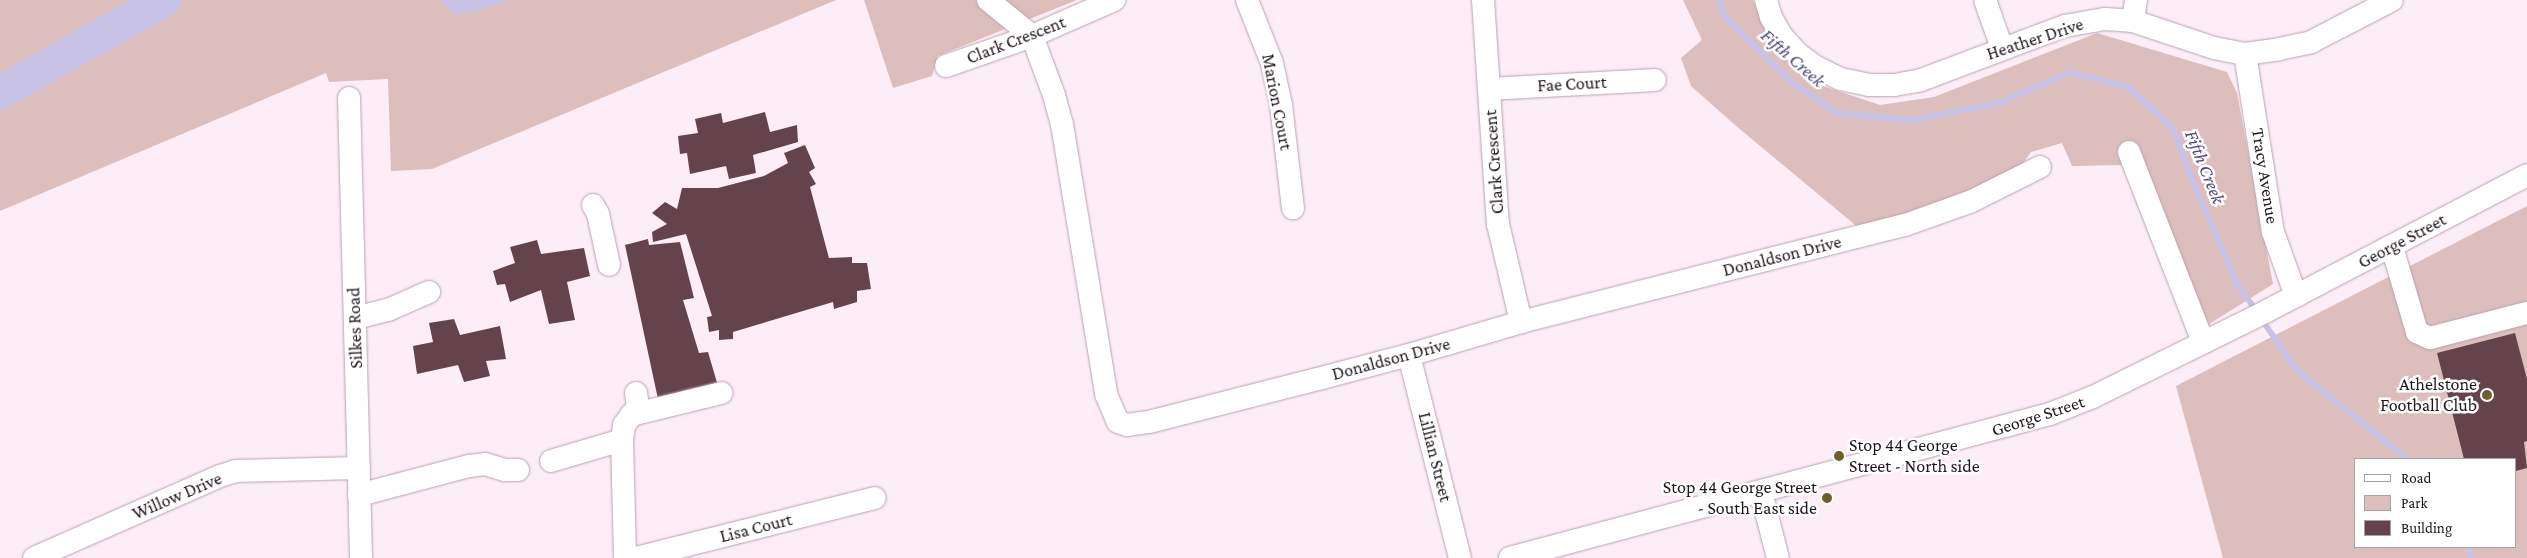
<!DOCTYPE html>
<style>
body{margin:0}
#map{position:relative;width:2527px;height:558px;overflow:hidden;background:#fcedf7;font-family:"Crimson Pro",serif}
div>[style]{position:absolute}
.green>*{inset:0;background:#dcbebc}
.water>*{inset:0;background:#c8c3e6}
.stream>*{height:5.5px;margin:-2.75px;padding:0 2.75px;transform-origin:2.75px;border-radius:2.75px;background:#c8c3e6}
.river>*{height:34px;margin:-17px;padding:0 17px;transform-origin:17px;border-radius:17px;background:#c8c3e6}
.building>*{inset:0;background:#65434d}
.roads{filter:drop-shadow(0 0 1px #b9a2b2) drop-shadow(0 0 1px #b9a2b2)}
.minor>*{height:22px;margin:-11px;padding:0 11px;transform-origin:11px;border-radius:11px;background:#fff}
.dots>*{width:14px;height:14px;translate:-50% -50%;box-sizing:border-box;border:2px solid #fff;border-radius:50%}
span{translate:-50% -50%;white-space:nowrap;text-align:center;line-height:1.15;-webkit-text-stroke:5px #fff;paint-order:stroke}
.street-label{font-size:18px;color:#1f161c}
.poi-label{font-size:18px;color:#1f161c}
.right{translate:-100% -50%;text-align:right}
.left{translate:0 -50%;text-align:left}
.water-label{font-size:19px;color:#504778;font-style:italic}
.legend{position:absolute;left:2354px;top:458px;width:162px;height:90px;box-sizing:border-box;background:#fff;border:1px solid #a5a2a4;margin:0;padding:6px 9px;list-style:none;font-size:15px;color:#1f161c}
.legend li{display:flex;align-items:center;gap:10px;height:25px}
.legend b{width:25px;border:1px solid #a5a2a4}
</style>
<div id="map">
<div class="green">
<div style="clip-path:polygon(0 0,836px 0,432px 169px,391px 171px,388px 79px,329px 82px,326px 73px,0 211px)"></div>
<div style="clip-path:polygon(864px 0,1077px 0,938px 56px,932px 76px,893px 88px)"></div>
<div style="clip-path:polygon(1683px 0,1753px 0,1768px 38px,1805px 80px,1880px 105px,1934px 97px,2097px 33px,2227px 72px,2237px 93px,2273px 284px,2195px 333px,2122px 165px,2072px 166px,2062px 143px,2031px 152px,2019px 169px,1954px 198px,1860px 229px,1735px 125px,1691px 86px,1681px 58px,1702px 40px)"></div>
<div style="clip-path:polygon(evenodd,2527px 206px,2527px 558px,2223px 558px,2176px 386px,2527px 206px,2356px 459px,2516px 459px,2516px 547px,2356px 547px,2356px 459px)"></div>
</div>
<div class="water">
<div style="clip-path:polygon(440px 0,510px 0,476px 11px,454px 14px)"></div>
</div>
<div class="stream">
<div style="left:1719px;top:0;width:17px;rotate:69deg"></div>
<div style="left:1725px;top:16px;width:95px;rotate:44.6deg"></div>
<div style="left:1793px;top:83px;width:54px;rotate:33.7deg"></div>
<div style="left:1838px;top:113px;width:73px;rotate:5.5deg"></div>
<div style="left:1911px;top:120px;width:90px;rotate:-10.9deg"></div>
<div style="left:1999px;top:103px;width:77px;rotate:-23.9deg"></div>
<div style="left:2069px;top:72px;width:62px;rotate:14deg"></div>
<div style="left:2129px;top:87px;width:60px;rotate:43deg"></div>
<div style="left:2173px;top:128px;width:61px;rotate:68.9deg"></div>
<div style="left:2195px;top:185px;width:107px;rotate:66.8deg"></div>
<div style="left:2237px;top:283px;width:33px;rotate:55deg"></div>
<div style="left:2261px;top:318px;width:65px;rotate:55.1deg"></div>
<div style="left:2298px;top:371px;width:141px;rotate:38.7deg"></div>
<div style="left:2469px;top:547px;width:11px;rotate:75deg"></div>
</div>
<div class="river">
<div style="left:0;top:92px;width:188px;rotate:-29.3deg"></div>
</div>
<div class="building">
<div style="clip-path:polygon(765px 112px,770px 132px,797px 125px,798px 142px,753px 155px,756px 173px,729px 179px,726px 166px,690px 174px,687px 153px,680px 154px,678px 136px,698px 133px,695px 119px,721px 113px,723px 123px)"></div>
<div style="clip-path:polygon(805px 145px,815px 168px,809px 172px,816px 184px,810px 187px,829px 258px,852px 257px,852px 263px,867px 263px,871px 289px,857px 291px,857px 302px,834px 309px,833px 302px,733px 332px,733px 339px,719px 340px,719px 330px,709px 332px,707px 317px,712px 316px,686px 234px,653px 242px,652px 232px,667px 224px,652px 213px,665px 202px,677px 209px,682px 188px,718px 188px,764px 176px,788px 163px,784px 153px)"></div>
<div style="clip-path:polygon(648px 239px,649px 245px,680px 242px,694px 298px,683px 300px,699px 353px,708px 352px,718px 386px,658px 399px,625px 245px)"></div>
<div style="clip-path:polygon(537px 240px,541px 254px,584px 248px,590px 276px,567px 282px,575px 320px,549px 324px,541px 290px,510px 302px,505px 284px,497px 285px,493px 271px,515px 263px,510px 247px)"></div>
<div style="clip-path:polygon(454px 319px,460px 335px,500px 326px,506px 359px,486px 361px,490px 376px,464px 382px,458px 365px,417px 374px,413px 346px,433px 342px,429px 323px)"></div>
<div style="clip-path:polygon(2515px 333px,2527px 379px,2527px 441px,2524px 442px,2527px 468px,2516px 471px,2516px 459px,2464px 459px,2437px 353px)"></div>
</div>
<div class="roads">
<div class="minor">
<div style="left:988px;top:0;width:57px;rotate:39.3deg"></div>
<div style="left:1032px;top:36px;width:63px;rotate:69.6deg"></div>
<div style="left:1054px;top:95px;width:30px;rotate:75deg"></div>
<div style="left:1062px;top:124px;width:274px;rotate:80.7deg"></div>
<div style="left:1106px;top:394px;width:30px;rotate:67deg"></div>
<div style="left:1118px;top:422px;width:9px;rotate:18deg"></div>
<div style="left:1127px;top:425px;width:22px;rotate:-8deg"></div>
<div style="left:1149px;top:422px;width:174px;rotate:-14.3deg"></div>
<div style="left:1318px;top:379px;width:94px;rotate:-14.8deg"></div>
<div style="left:1409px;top:355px;width:117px;rotate:-16.4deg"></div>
<div style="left:1521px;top:322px;width:396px;rotate:-14.2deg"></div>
<div style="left:1905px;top:225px;width:71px;rotate:-19.7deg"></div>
<div style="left:1972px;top:201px;width:76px;rotate:-26.6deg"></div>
<div style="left:1247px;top:0;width:68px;rotate:68.4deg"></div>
<div style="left:1272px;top:63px;width:43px;rotate:77.9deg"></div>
<div style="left:1281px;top:105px;width:104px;rotate:83.4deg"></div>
<div style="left:1483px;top:0;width:225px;rotate:86.2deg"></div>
<div style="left:1498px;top:224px;width:101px;rotate:76.8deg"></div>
<div style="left:1766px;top:0;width:18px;rotate:74deg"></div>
<div style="left:1771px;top:17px;width:21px;rotate:61deg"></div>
<div style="left:1781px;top:35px;width:25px;rotate:48deg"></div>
<div style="left:1798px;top:54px;width:22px;rotate:36deg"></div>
<div style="left:1816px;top:67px;width:28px;rotate:26deg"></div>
<div style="left:1841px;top:79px;width:29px;rotate:12deg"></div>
<div style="left:1869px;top:85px;width:25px"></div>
<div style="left:1894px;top:85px;width:27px;rotate:-10deg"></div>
<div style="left:1921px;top:80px;width:154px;rotate:-20.6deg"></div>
<div style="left:2065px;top:26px;width:41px;rotate:-9.9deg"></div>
<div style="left:2105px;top:19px;width:28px;rotate:4deg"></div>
<div style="left:2133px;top:21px;width:85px;rotate:18.4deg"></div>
<div style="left:2214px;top:48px;width:32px;rotate:11deg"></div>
<div style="left:2245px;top:54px;width:34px;rotate:-8deg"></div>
<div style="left:2279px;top:49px;width:33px;rotate:-12deg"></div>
<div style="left:2311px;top:42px;width:91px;rotate:-27.4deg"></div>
<div style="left:1985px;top:0;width:51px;rotate:70.5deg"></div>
<div style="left:2133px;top:21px;width:21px;rotate:-82deg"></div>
<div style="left:2245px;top:54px;width:180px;rotate:81.1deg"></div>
<div style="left:2273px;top:232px;width:68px;rotate:70.2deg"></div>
<div style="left:946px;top:66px;width:91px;rotate:-19.2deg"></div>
<div style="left:1032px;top:36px;width:90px;rotate:-23.7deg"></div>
<div style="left:1489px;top:89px;width:166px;rotate:-3.1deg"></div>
<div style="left:349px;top:98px;width:460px;rotate:88.5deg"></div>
<div style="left:2129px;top:152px;width:204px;rotate:68.7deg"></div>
<div style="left:593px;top:205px;width:10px;rotate:61deg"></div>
<div style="left:598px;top:214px;width:52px;rotate:77.8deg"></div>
<div style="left:2392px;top:247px;width:89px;rotate:73.6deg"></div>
<div style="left:2417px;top:332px;width:14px;rotate:25deg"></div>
<div style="left:2430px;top:338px;width:100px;rotate:-14.5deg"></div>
<div style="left:355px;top:318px;width:34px;rotate:-14deg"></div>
<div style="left:388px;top:310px;width:45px;rotate:-23.7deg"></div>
<div style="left:1409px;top:355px;width:209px;rotate:75.9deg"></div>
<div style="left:631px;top:415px;width:93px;rotate:-13.7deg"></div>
<div style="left:622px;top:440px;width:118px;rotate:88.5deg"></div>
<div style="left:551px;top:461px;width:74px;rotate:-16.5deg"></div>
<div style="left:622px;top:440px;width:15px;rotate:-82deg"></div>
<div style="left:624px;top:425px;width:23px;rotate:-52deg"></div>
<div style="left:638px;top:407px;width:14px;rotate:-98deg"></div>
<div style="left:1761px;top:492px;width:68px;rotate:75.6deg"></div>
<div style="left:359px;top:495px;width:114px;rotate:-14.8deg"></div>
<div style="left:469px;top:466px;width:16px;rotate:-7deg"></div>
<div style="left:485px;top:464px;width:21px;rotate:17deg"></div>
<div style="left:505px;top:470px;width:13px"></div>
<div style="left:34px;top:558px;width:203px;rotate:-23.8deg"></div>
<div style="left:220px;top:476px;width:17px;rotate:-17deg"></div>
<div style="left:236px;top:471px;width:123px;rotate:-1.4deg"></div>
<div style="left:636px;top:558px;width:246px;rotate:-14.1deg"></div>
<div style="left:1510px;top:558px;width:559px;rotate:-14.93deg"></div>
<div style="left:2050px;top:414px;width:46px;rotate:-21.6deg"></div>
<div style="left:2093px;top:397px;width:194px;rotate:-26.3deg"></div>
<div style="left:2267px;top:311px;width:293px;rotate:-27.6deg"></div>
</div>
</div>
<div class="dots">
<div style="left:2487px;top:395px;background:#6e5e2c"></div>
<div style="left:1839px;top:456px;background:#6e5e2c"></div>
<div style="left:1827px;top:498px;background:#6e5e2c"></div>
</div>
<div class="street-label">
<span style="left:2035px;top:39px;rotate:-18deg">Heather Drive</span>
<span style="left:1016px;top:40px;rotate:-21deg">Clark Crescent</span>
<span style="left:1572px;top:84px;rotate:-3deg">Fae Court</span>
<span style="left:1277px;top:102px;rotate:79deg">Marion Court</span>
<span style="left:1494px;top:162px;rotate:-94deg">Clark Crescent</span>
<span style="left:2265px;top:176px;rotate:81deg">Tracy Avenue</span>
<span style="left:2402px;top:241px;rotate:-28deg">George Street</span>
<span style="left:1782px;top:256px;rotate:-14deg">Donaldson Drive</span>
<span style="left:355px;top:328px;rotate:-92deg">Silkes Road</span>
<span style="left:1391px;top:359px;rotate:-15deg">Donaldson Drive</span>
<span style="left:2038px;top:416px;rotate:-18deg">George Street</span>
<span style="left:1435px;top:457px;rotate:76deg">Lillian Street</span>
<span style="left:177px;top:496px;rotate:-23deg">Willow Drive</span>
<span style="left:756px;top:528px;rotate:-14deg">Lisa Court</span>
</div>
<div class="poi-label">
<span class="right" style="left:2477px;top:395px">Athelstone<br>Football Club</span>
<span class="left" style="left:1849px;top:456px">Stop 44 George<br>Street - North side</span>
<span class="right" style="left:1817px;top:498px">Stop 44 George Street<br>- South East side</span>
</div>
<div class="water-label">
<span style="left:1793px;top:58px;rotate:41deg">Fifth Creek</span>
<span style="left:2205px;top:167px;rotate:68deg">Fifth Creek</span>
</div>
<ul class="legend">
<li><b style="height:6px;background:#fff"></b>Road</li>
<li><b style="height:14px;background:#dcbebc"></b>Park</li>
<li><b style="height:14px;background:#65434d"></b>Building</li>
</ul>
</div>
